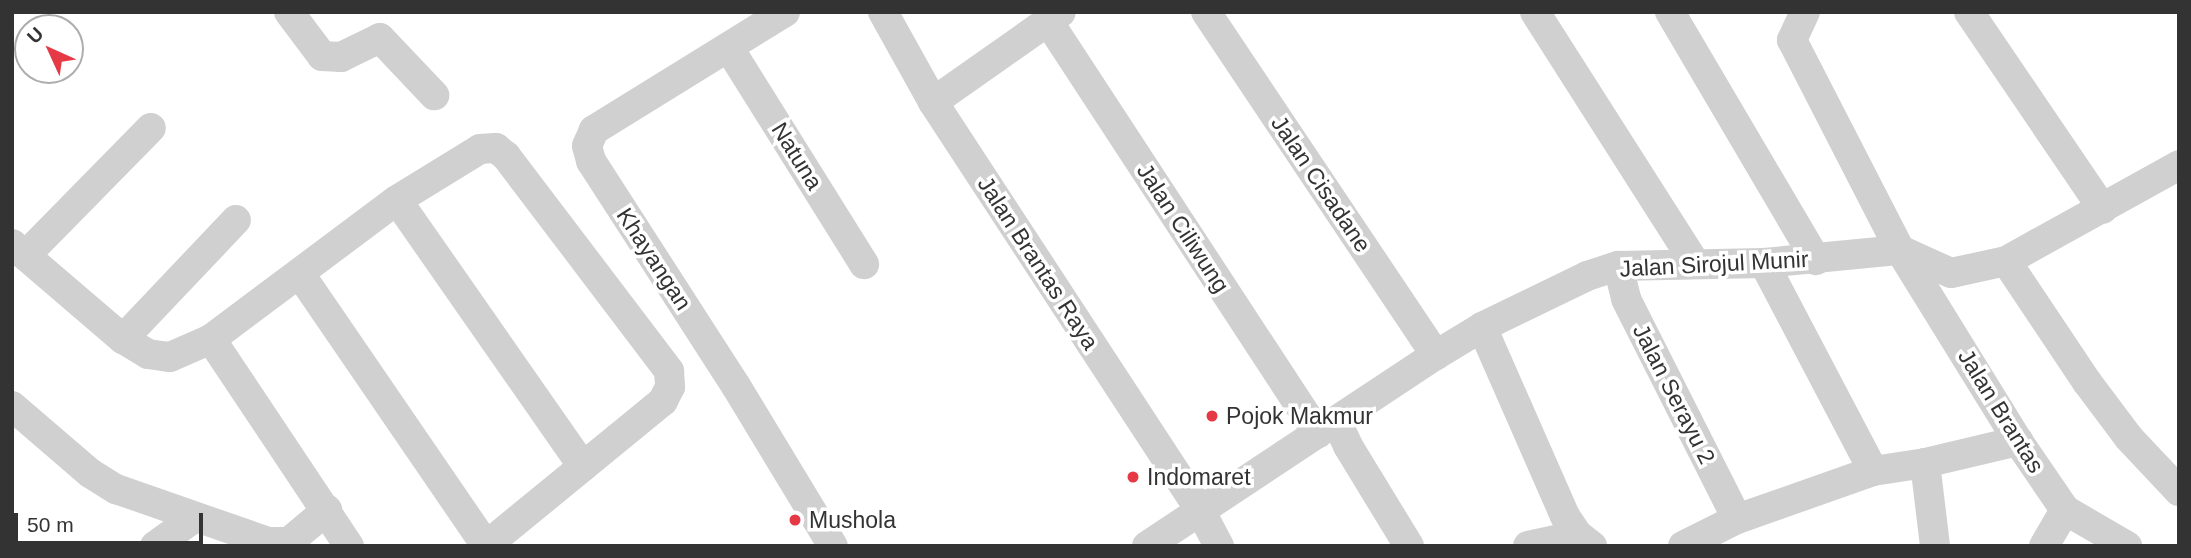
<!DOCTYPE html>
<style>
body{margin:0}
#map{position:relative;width:2191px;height:558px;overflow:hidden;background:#fff;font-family:Arial,sans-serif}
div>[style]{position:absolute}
.street>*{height:30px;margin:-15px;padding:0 15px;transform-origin:15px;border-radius:15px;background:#d0d0d0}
.dots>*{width:19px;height:19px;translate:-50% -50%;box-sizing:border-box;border:4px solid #fff;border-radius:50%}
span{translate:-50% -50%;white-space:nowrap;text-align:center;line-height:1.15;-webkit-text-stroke:7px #fff;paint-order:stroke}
.street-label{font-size:23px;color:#333}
.poi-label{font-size:23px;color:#333}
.left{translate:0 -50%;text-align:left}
.frame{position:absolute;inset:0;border:14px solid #333;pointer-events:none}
.north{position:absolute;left:14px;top:14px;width:70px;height:70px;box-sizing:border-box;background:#fff;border:2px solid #adadad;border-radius:50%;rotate:315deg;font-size:19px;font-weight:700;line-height:28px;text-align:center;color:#333}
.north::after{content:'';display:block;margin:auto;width:24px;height:32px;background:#e63946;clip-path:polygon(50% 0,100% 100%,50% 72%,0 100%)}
.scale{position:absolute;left:14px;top:513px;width:189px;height:32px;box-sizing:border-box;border:4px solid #333;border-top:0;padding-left:9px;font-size:21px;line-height:24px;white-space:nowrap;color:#333;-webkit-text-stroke:5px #fff;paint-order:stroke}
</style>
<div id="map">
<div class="street">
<div style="left:289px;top:12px;width:55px;rotate:53.1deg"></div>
<div style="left:322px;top:56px;width:19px;rotate:3deg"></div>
<div style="left:341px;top:57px;width:43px;rotate:-26deg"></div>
<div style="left:380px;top:38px;width:79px;rotate:46.5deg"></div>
<div style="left:785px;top:12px;width:225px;rotate:148.3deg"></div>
<div style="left:594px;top:130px;width:17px;rotate:114deg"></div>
<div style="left:587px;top:146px;width:16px;rotate:75deg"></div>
<div style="left:591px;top:161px;width:268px;rotate:57.2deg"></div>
<div style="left:736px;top:386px;width:187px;rotate:58.8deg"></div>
<div style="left:883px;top:12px;width:103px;rotate:60.9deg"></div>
<div style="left:933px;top:102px;width:488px;rotate:56.8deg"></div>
<div style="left:1200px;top:510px;width:41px;rotate:62.2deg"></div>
<div style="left:1206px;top:12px;width:413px;rotate:56.2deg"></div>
<div style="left:1535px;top:12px;width:298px;rotate:57.5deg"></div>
<div style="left:1670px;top:12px;width:288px;rotate:59.5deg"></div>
<div style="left:1805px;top:12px;width:31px;rotate:115deg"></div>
<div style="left:1792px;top:40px;width:236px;rotate:62.8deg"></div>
<div style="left:1900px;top:250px;width:225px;rotate:58.3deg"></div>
<div style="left:2018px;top:441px;width:83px;rotate:55.7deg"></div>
<div style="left:2065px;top:510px;width:72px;rotate:30.1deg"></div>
<div style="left:1969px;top:12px;width:238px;rotate:55.8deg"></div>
<div style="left:1048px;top:21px;width:493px;rotate:56.8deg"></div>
<div style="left:729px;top:48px;width:255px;rotate:58deg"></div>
<div style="left:933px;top:102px;width:156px;rotate:-35.1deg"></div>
<div style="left:397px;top:200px;width:325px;rotate:55.1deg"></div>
<div style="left:12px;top:244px;width:146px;rotate:40.6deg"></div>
<div style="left:123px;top:339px;width:29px;rotate:31deg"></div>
<div style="left:148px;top:354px;width:22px;rotate:8deg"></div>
<div style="left:170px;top:357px;width:45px;rotate:-23.7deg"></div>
<div style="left:26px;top:255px;width:178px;rotate:-45.5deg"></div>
<div style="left:2006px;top:261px;width:146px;rotate:56.2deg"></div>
<div style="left:2087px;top:382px;width:70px;rotate:53.1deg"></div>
<div style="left:2129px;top:438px;width:73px;rotate:46.7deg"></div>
<div style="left:1764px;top:263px;width:235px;rotate:62.3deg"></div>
<div style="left:1618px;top:266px;width:34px;rotate:76deg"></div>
<div style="left:1626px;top:299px;width:246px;rotate:63.2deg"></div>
<div style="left:300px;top:274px;width:330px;rotate:55.6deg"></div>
<div style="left:1482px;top:327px;width:206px;rotate:66.3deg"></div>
<div style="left:1565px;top:516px;width:23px;rotate:56deg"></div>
<div style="left:1578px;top:535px;width:18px;rotate:38deg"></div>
<div style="left:123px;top:339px;width:164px;rotate:-46.5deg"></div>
<div style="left:12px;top:406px;width:103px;rotate:40.7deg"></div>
<div style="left:90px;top:473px;width:31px;rotate:32deg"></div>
<div style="left:116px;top:489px;width:161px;rotate:19.2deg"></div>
<div style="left:268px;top:542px;width:21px"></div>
<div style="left:289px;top:542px;width:50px;rotate:-40.1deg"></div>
<div style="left:1337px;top:422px;width:26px;rotate:65deg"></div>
<div style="left:1348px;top:446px;width:117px;rotate:58.6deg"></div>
<div style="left:1925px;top:463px;width:84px;rotate:83.1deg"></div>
<div style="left:155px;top:546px;width:49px;rotate:-35.9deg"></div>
<div style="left:349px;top:546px;width:249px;rotate:-123.7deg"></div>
<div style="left:211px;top:339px;width:232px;rotate:-36.8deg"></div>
<div style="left:397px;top:200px;width:97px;rotate:-31.6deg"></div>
<div style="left:480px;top:149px;width:16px;rotate:-4deg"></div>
<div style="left:496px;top:148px;width:13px;rotate:39deg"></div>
<div style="left:506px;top:156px;width:270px;rotate:52.8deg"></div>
<div style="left:669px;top:371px;width:16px;rotate:86deg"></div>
<div style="left:670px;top:387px;width:16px;rotate:117deg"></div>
<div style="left:663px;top:401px;width:229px;rotate:140.7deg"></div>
<div style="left:1147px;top:546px;width:346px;rotate:-33.5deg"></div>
<div style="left:1436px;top:355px;width:54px;rotate:-31.3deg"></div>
<div style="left:1482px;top:327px;width:117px;rotate:-25.9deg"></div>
<div style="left:1587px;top:276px;width:33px;rotate:-18deg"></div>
<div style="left:1618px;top:266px;width:146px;rotate:-1.2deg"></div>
<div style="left:1764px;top:263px;width:137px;rotate:-5.5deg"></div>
<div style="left:1900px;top:250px;width:56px;rotate:24.3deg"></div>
<div style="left:1951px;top:273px;width:56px;rotate:-12.3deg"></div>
<div style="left:2006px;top:261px;width:198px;rotate:-29deg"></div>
<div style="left:1528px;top:546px;width:51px;rotate:-12.4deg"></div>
<div style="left:1683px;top:546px;width:60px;rotate:-26.6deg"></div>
<div style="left:1737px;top:519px;width:144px;rotate:-19.4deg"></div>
<div style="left:1873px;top:471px;width:53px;rotate:-8.7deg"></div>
<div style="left:1925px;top:463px;width:96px;rotate:-13.3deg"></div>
<div style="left:2044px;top:546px;width:42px;rotate:-59.7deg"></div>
</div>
<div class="dots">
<div style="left:1212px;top:416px;background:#e63946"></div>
<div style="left:1133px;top:477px;background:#e63946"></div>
<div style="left:795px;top:520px;background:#e63946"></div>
</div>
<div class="street-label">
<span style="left:797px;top:156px;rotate:58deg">Natuna</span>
<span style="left:1321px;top:184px;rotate:56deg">Jalan Cisadane</span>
<span style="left:1183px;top:228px;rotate:57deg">Jalan Ciliwung</span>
<span style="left:654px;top:259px;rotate:57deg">Khayangan</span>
<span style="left:1038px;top:263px;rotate:57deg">Jalan Brantas Raya</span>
<span style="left:1714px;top:264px;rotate:-3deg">Jalan Sirojul Munir</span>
<span style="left:1674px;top:394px;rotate:63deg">Jalan Serayu 2</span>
<span style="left:2001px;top:411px;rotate:58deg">Jalan Brantas</span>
</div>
<div class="poi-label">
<span class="left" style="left:1226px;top:416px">Pojok Makmur</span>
<span class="left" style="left:1147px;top:477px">Indomaret</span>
<span class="left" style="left:809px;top:520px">Mushola</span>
</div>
<div class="frame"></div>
<div class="north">U</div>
<div class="scale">50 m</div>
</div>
